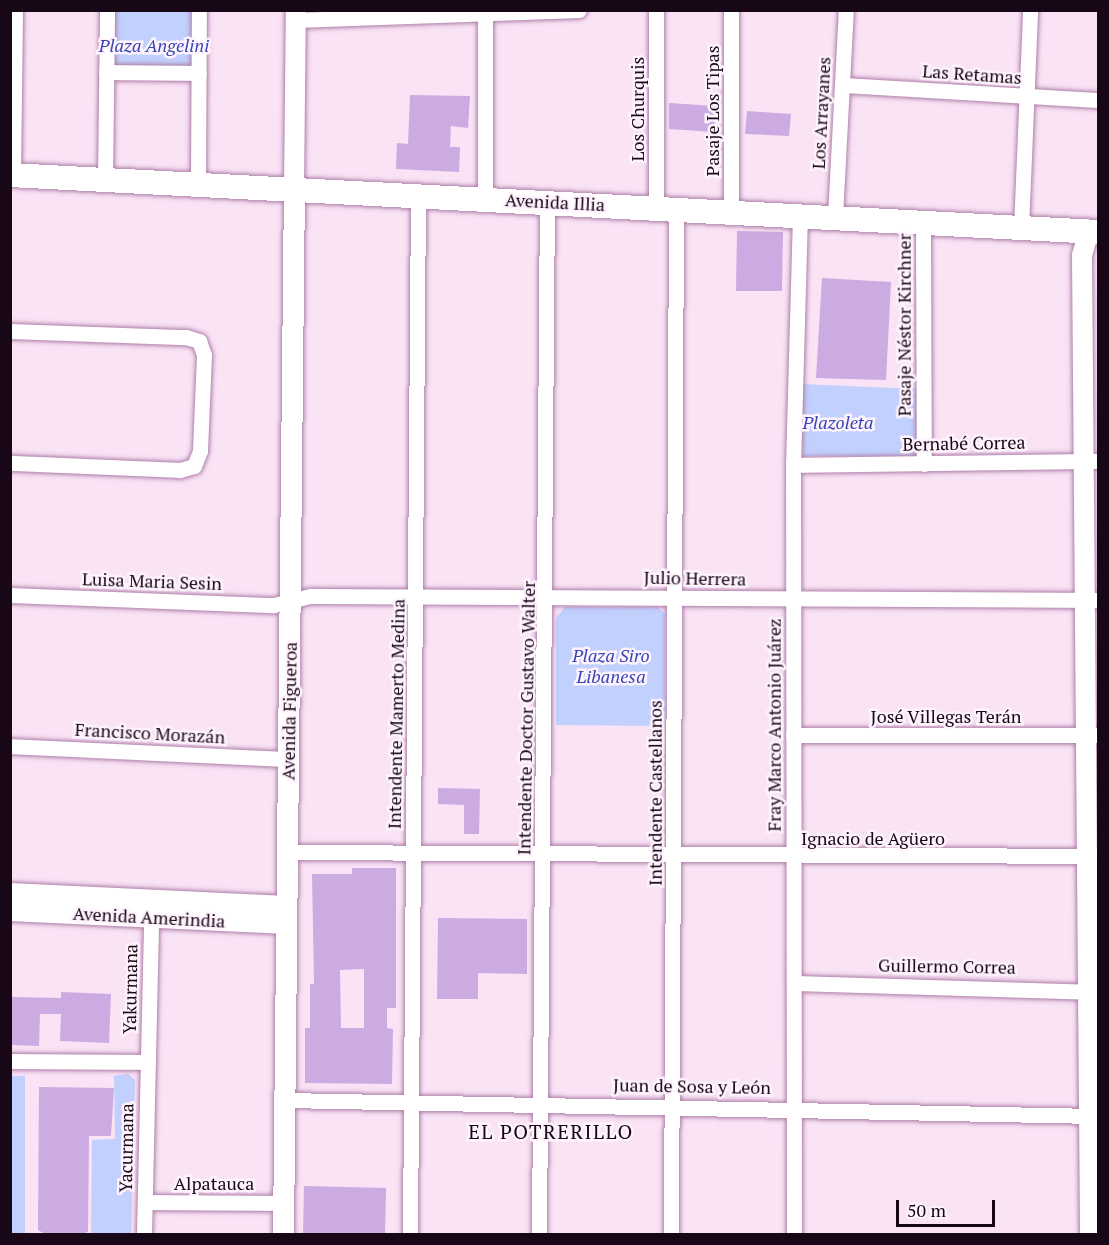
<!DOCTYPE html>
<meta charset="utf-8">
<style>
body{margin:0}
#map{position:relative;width:1109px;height:1245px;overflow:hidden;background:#f9e3f5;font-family:"PT Serif",serif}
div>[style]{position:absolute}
.green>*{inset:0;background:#c1d0fd}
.building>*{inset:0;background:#cbabe2}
.roads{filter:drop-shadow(0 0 2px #af7ea9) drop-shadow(0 0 2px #af7ea9)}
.minor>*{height:15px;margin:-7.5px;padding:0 7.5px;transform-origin:7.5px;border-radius:7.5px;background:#fff}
.tertiary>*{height:20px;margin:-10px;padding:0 10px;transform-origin:10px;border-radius:10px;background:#fff}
.secondary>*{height:21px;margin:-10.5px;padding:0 10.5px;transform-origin:10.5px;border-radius:10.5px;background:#fff}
.primary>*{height:24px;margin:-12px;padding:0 12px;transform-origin:12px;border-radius:12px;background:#fff}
span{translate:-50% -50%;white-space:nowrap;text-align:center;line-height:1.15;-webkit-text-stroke:5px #fff4fd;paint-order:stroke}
.park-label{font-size:18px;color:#3647b3;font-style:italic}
.street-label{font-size:18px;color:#180716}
.neighbourhood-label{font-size:20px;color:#180716;letter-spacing:1.5px}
.frame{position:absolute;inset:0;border:12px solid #180716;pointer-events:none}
.scale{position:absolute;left:896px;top:1200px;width:99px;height:27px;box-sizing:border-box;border:3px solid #180716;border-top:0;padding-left:8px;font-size:18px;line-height:21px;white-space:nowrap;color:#180716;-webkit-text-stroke:4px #fff4fd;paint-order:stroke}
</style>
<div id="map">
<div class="green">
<div style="clip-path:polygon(113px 11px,194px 11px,194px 80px,113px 79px)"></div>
<div style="clip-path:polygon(801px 384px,918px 389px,915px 456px,803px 456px)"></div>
<div style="clip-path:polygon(565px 607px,657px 607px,665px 613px,665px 726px,556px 725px,556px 618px)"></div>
<div style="clip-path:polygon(128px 1074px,135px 1080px,131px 1234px,91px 1234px,92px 1140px,115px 1139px,114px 1076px)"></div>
<div style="clip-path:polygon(11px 1076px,25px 1076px,25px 1234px,11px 1234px)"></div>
</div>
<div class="building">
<div style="clip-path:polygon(410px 95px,470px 96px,468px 128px,451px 126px,450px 147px,460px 147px,459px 172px,396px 169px,397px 143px,408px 144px)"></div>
<div style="clip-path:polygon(669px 103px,715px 106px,714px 132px,669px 129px)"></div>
<div style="clip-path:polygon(747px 111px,791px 114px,789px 136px,745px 134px)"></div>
<div style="clip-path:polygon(737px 231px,783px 232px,782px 291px,736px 291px)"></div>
<div style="clip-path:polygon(822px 278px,891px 282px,886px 380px,816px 378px)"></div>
<div style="clip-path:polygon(438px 788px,480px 789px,479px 834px,464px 834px,464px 805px,438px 804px)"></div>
<div style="clip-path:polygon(evenodd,352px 868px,396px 868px,396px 1008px,387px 1008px,387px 1028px,393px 1029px,392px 1084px,305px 1083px,305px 1028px,310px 1028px,310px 984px,314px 984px,312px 874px,352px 874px,352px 868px,364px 969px,364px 1028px,341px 1028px,340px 970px,364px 969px)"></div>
<div style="clip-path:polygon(438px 918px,527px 919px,527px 974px,478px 973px,478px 999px,437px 999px)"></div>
<div style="clip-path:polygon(61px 992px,111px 994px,109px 1043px,60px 1041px,61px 1014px,40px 1014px,39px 1046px,10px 1045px,10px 997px,61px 998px)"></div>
<div style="clip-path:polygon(39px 1087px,114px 1088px,111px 1136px,89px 1136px,88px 1232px,80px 1234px,45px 1234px,38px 1230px)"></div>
<div style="clip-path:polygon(304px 1186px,386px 1188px,385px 1234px,303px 1234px)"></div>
</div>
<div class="roads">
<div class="minor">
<div style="left:731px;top:10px;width:202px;rotate:90deg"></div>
<div style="left:296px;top:20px;width:283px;rotate:-2deg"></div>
<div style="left:106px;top:72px;width:93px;rotate:0.6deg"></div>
<div style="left:843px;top:85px;width:255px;rotate:3.4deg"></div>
<div style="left:13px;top:175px;width:165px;rotate:-89.3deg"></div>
<div style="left:105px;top:179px;width:169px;rotate:-89.3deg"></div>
<div style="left:198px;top:183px;width:173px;rotate:-89.7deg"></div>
<div style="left:485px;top:198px;width:188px;rotate:-90deg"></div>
<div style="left:656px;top:207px;width:197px;rotate:-90deg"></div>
<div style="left:835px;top:217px;width:207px;rotate:-87deg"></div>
<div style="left:923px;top:222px;width:242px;rotate:89.8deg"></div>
<div style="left:1021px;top:228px;width:218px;rotate:-87.6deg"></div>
<div style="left:10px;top:331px;width:176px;rotate:2deg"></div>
<div style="left:186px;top:337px;width:14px;rotate:17deg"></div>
<div style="left:199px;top:341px;width:15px;rotate:70deg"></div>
<div style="left:204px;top:355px;width:96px;rotate:92.4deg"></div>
<div style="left:200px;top:451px;width:16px;rotate:112deg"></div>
<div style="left:194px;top:466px;width:15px;rotate:164deg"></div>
<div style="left:180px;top:470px;width:170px;rotate:-177.6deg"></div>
<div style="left:793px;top:465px;width:305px;rotate:-0.8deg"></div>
<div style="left:10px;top:595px;width:264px;rotate:2.2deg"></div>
<div style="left:274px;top:605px;width:38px;rotate:-14deg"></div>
<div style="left:311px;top:596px;width:787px;rotate:0.29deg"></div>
<div style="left:793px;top:735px;width:305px"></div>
<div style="left:10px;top:746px;width:279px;rotate:2.7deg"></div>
<div style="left:288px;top:852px;width:810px;rotate:0.28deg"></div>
<div style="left:794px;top:983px;width:304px;rotate:1.7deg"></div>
<div style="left:10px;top:1061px;width:138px;rotate:0.4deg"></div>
<div style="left:285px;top:1100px;width:813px;rotate:1.13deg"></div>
<div style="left:145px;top:1202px;width:138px;rotate:0.4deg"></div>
<div style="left:144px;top:1234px;width:317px;rotate:-88.7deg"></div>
<div style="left:410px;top:1234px;width:1040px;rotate:-89.56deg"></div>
<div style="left:539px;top:1234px;width:1033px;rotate:-89.56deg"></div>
<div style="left:671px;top:1234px;width:1025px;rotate:-89.72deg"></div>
<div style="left:794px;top:1234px;width:769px;rotate:-90.07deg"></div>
<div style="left:793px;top:465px;width:249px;rotate:-88.4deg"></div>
</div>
<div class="tertiary">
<div style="left:294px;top:188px;width:178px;rotate:-89.4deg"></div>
<div style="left:1089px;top:231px;width:25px;rotate:106deg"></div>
<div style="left:1082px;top:255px;width:979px;rotate:89.53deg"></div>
<div style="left:10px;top:893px;width:277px;rotate:2.7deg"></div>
<div style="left:10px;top:911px;width:277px;rotate:2.7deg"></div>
</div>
<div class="secondary">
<div style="left:283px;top:1234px;width:1046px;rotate:-89.4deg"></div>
</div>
<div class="primary">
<div style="left:10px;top:175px;width:1089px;rotate:3deg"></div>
</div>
</div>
<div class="park-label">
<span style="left:154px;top:45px">Plaza Angelini</span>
<span style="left:838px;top:422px">Plazoleta</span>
<span style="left:611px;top:666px">Plaza Siro<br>Libanesa</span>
</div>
<div class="street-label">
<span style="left:972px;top:74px;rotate:4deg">Las Retamas</span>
<span style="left:637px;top:109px;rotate:-90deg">Los Churquis</span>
<span style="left:712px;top:111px;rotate:-90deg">Pasaje Los Tipas</span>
<span style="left:821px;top:113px;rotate:-87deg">Los Arrayanes</span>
<span style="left:555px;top:202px;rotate:3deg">Avenida Illia</span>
<span style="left:904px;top:325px;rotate:-90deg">Pasaje Néstor Kirchner</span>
<span style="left:964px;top:443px;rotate:-1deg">Bernabé Correa</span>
<span style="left:695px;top:578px;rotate:1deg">Julio Herrera</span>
<span style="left:152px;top:581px;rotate:2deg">Luisa Maria Sesin</span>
<span style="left:289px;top:711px;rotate:-89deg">Avenida Figueroa</span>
<span style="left:396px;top:714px;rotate:-89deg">Intendente Mamerto Medina</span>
<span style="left:946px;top:716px">José Villegas Terán</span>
<span style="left:526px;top:718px;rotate:-89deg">Intendente Doctor Gustavo Walter</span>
<span style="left:774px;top:725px;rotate:-90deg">Fray Marco Antonio Juárez</span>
<span style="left:150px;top:733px;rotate:3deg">Francisco Morazán</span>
<span style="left:655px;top:793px;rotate:-90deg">Intendente Castellanos</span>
<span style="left:873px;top:838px">Ignacio de Agüero</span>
<span style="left:149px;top:917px;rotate:3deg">Avenida Amerindia</span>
<span style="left:947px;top:966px;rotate:1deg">Guillermo Correa</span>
<span style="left:130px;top:989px;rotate:-89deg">Yakurmana</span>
<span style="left:692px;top:1086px;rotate:1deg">Juan de Sosa y León</span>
<span style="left:126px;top:1148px;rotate:-89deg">Yacurmana</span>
<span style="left:214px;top:1183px">Alpatauca</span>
</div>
<div class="neighbourhood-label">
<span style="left:551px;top:1131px">EL POTRERILLO</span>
</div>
<div class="frame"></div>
<div class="scale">50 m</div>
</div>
